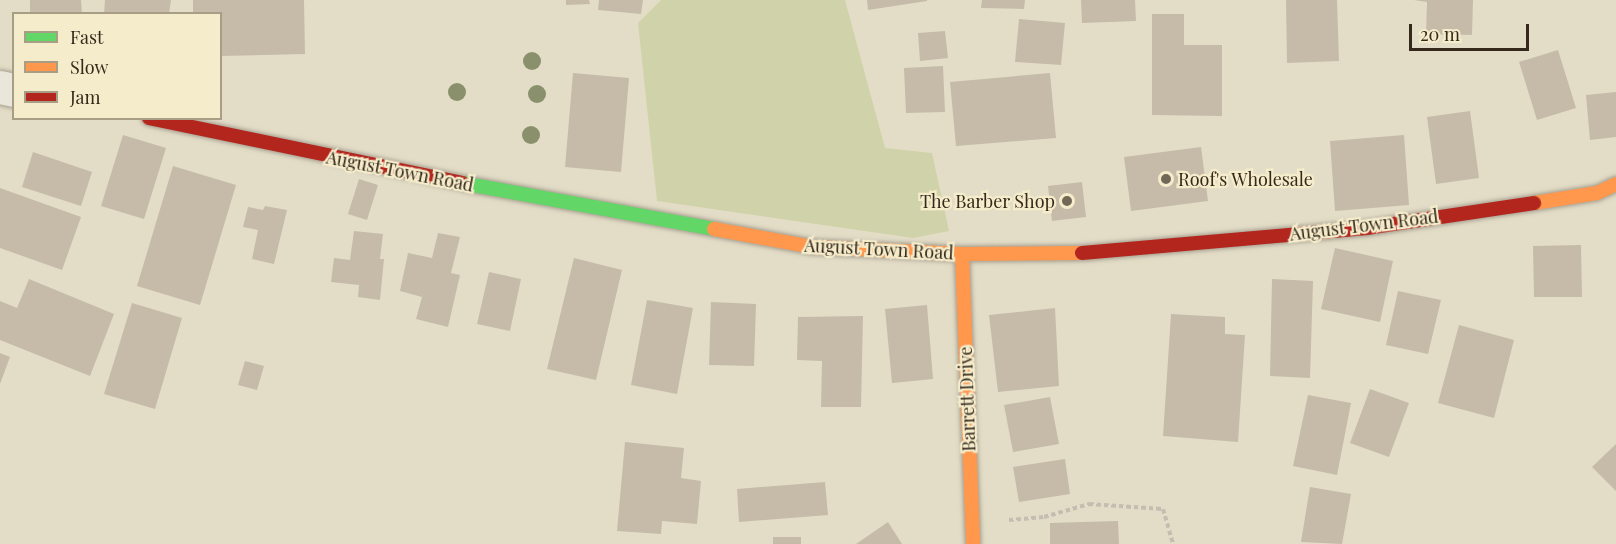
<!DOCTYPE html>
<style>
body{margin:0}
#map{position:relative;width:1616px;height:544px;overflow:hidden;background:#e3ddc7;font-family:"Playfair Display",serif}
div>[style]{position:absolute}
.green>*{inset:0;background:#d0d3a9}
.building>*{inset:0;background:#c6bba8}
.path>*{height:4px;margin-top:-2px;transform-origin:0;background:repeating-linear-gradient(90deg,#c3beb1 0 4.5px,transparent 0 7.5px)}
.roads{filter:drop-shadow(0 0 2px #a7a091) drop-shadow(0 0 2px #a7a091)}
.street>*{height:33px;margin:-16.5px;padding:0 16.5px;transform-origin:16.5px;border-radius:16.5px;background:#eae6da}
.fast>*{height:14px;margin:-7px;padding:0 7px;transform-origin:7px;border-radius:7px;background:#63d668}
.slow>*{height:14px;margin:-7px;padding:0 7px;transform-origin:7px;border-radius:7px;background:#ff974d}
.jam>*{height:14px;margin:-7px;padding:0 7px;transform-origin:7px;border-radius:7px;background:#b3261e}
.trees>*{width:18px;height:18px;margin:-9px;border-radius:50%;background:#8a906c}
.dots>*{width:16px;height:16px;translate:-50% -50%;box-sizing:border-box;border:3px solid #f5eccc;border-radius:50%}
span{translate:-50% -50%;white-space:nowrap;text-align:center;line-height:1.15;-webkit-text-stroke:4.5px #f5eccc;paint-order:stroke}
.street-label{font-size:18px;color:#34291b}
.poi-label{font-size:18px;color:#34291b}
.left{translate:0 -50%;text-align:left}
.right{translate:-100% -50%;text-align:right}
.legend{position:absolute;left:12px;top:12px;width:210px;height:108px;box-sizing:border-box;background:#f5eccc;border:2px solid #a89e85;margin:0;padding:8px 10px;list-style:none;font-size:18px;color:#34291b}
.legend li{display:flex;align-items:center;gap:12px;height:30px}
.legend b{width:30px;border:2px solid #a89e85}
.scale{position:absolute;left:1409px;top:24px;width:120px;height:27px;box-sizing:border-box;border:3px solid #34291b;border-top:0;padding-left:8px;font-size:18px;line-height:21px;white-space:nowrap;color:#34291b;-webkit-text-stroke:4px #f5eccc;paint-order:stroke}
</style>
<div id="map">
<div class="green">
<div style="clip-path:polygon(661px 0,845px 0,885px 148px,932px 153px,949px 231px,913px 238px,657px 201px,638px 23px)"></div>
</div>
<div class="building">
<div style="clip-path:polygon(30px 0,81px 0,82px 14px,30px 14px)"></div>
<div style="clip-path:polygon(105px 0,171px 0,169px 14px,104px 14px)"></div>
<div style="clip-path:polygon(193px 0,304px 0,305px 54px,220px 56px,220px 14px,193px 14px)"></div>
<div style="clip-path:polygon(566px 0,589px 0,590px 4px,566px 5px)"></div>
<div style="clip-path:polygon(599px 0,643px 0,641px 14px,598px 10px)"></div>
<div style="clip-path:polygon(867px 0,927px 0,927px 1px,868px 10px)"></div>
<div style="clip-path:polygon(982px 0,1025px 0,1024px 9px,981px 8px)"></div>
<div style="clip-path:polygon(1081px 0,1135px 0,1136px 21px,1082px 23px)"></div>
<div style="clip-path:polygon(1286px 0,1337px 0,1339px 61px,1287px 63px)"></div>
<div style="clip-path:polygon(1414px 0,1473px 0,1472px 35px,1426px 34px,1427px 2px)"></div>
<div style="clip-path:polygon(1152px 14px,1184px 14px,1184px 45px,1222px 45px,1222px 116px,1152px 115px)"></div>
<div style="clip-path:polygon(1019px 19px,1065px 23px,1061px 65px,1015px 62px)"></div>
<div style="clip-path:polygon(945px 31px,948px 58px,920px 61px,918px 33px)"></div>
<div style="clip-path:polygon(1558px 50px,1576px 108px,1537px 120px,1519px 62px)"></div>
<div style="clip-path:polygon(943px 66px,945px 112px,906px 113px,904px 68px)"></div>
<div style="clip-path:polygon(573px 73px,629px 78px,621px 172px,565px 167px)"></div>
<div style="clip-path:polygon(1050px 73px,1056px 138px,956px 146px,950px 82px)"></div>
<div style="clip-path:polygon(1616px 92px,1616px 137px,1590px 140px,1586px 95px)"></div>
<div style="clip-path:polygon(1470px 111px,1479px 178px,1436px 184px,1427px 117px)"></div>
<div style="clip-path:polygon(123px 135px,166px 148px,144px 219px,101px 206px)"></div>
<div style="clip-path:polygon(1404px 135px,1409px 205px,1335px 211px,1330px 141px)"></div>
<div style="clip-path:polygon(1201px 147px,1208px 201px,1131px 211px,1124px 157px)"></div>
<div style="clip-path:polygon(33px 152px,92px 172px,81px 206px,22px 187px)"></div>
<div style="clip-path:polygon(173px 166px,236px 185px,200px 305px,137px 286px)"></div>
<div style="clip-path:polygon(359px 179px,378px 185px,367px 220px,348px 214px)"></div>
<div style="clip-path:polygon(1082px 182px,1086px 217px,1052px 221px,1048px 186px)"></div>
<div style="clip-path:polygon(0 188px,81px 217px,62px 270px,0 248px)"></div>
<div style="clip-path:polygon(265px 206px,287px 210px,274px 264px,252px 259px,258px 230px,243px 227px,248px 207px,263px 210px)"></div>
<div style="clip-path:polygon(354px 231px,383px 234px,380px 259px,384px 259px,380px 300px,358px 297px,359px 285px,331px 282px,334px 258px,350px 260px)"></div>
<div style="clip-path:polygon(438px 233px,460px 237px,451px 273px,460px 275px,448px 327px,416px 319px,422px 297px,400px 291px,408px 253px,432px 258px)"></div>
<div style="clip-path:polygon(1581px 245px,1582px 297px,1534px 297px,1533px 246px)"></div>
<div style="clip-path:polygon(1335px 248px,1393px 261px,1380px 322px,1321px 309px)"></div>
<div style="clip-path:polygon(574px 258px,622px 270px,596px 380px,547px 369px)"></div>
<div style="clip-path:polygon(489px 272px,521px 279px,510px 331px,477px 324px)"></div>
<div style="clip-path:polygon(29px 279px,114px 314px,90px 376px,0 340px,0 301px,17px 308px)"></div>
<div style="clip-path:polygon(1272px 279px,1313px 281px,1310px 378px,1270px 376px)"></div>
<div style="clip-path:polygon(1398px 291px,1441px 300px,1428px 354px,1386px 345px)"></div>
<div style="clip-path:polygon(647px 300px,693px 308px,677px 394px,631px 385px)"></div>
<div style="clip-path:polygon(711px 302px,756px 304px,754px 366px,709px 365px)"></div>
<div style="clip-path:polygon(132px 303px,182px 318px,155px 409px,104px 394px)"></div>
<div style="clip-path:polygon(927px 305px,933px 379px,892px 383px,885px 309px)"></div>
<div style="clip-path:polygon(1055px 308px,1059px 386px,998px 392px,989px 315px)"></div>
<div style="clip-path:polygon(1171px 314px,1225px 317px,1225px 334px,1245px 335px,1238px 442px,1163px 436px)"></div>
<div style="clip-path:polygon(863px 316px,861px 407px,821px 407px,822px 361px,797px 360px,798px 317px)"></div>
<div style="clip-path:polygon(1459px 325px,1514px 340px,1494px 418px,1438px 403px)"></div>
<div style="clip-path:polygon(0 353px,10px 357px,0 384px)"></div>
<div style="clip-path:polygon(245px 361px,264px 366px,257px 390px,238px 385px)"></div>
<div style="clip-path:polygon(1370px 389px,1409px 403px,1389px 457px,1350px 443px)"></div>
<div style="clip-path:polygon(1308px 395px,1351px 403px,1337px 475px,1293px 466px)"></div>
<div style="clip-path:polygon(1050px 397px,1059px 444px,1013px 452px,1004px 405px)"></div>
<div style="clip-path:polygon(625px 442px,684px 448px,681px 478px,701px 481px,697px 524px,662px 521px,661px 534px,617px 531px)"></div>
<div style="clip-path:polygon(1616px 444px,1616px 491px,1592px 467px)"></div>
<div style="clip-path:polygon(1065px 459px,1070px 494px,1019px 502px,1013px 467px)"></div>
<div style="clip-path:polygon(825px 482px,828px 515px,739px 522px,737px 489px)"></div>
<div style="clip-path:polygon(1310px 487px,1351px 494px,1342px 544px,1301px 542px)"></div>
<div style="clip-path:polygon(1118px 521px,1119px 544px,1050px 544px,1050px 523px)"></div>
<div style="clip-path:polygon(888px 522px,902px 544px,856px 544px)"></div>
<div style="clip-path:polygon(773px 537px,801px 537px,801px 544px,773px 544px)"></div>
</div>
<div class="path">
<div style="left:1009px;top:520px;width:35px;rotate:-5deg"></div>
<div style="left:1044px;top:517px;width:47px;rotate:-16.1deg"></div>
<div style="left:1089px;top:504px;width:74px;rotate:3.9deg"></div>
<div style="left:1163px;top:509px;width:36px;rotate:74deg"></div>
</div>
<div class="roads">
<div class="street">
<div style="left:0;top:87px;width:14px;rotate:12deg"></div>
</div>
<div class="fast">
<div style="left:462px;top:183px;width:256px;rotate:10.3deg"></div>
</div>
<div class="slow">
<div style="left:1534px;top:203px;width:64px;rotate:-9deg"></div>
<div style="left:1597px;top:193px;width:21px;rotate:-25deg"></div>
<div style="left:714px;top:229px;width:101px;rotate:10.3deg"></div>
<div style="left:813px;top:247px;width:149px;rotate:2.7deg"></div>
<div style="left:962px;top:254px;width:120px;rotate:-0.5deg"></div>
<div style="left:962px;top:254px;width:290px;rotate:87.8deg"></div>
</div>
<div class="jam">
<div style="left:149px;top:118px;width:320px;rotate:11.7deg"></div>
<div style="left:1082px;top:253px;width:286px;rotate:-5deg"></div>
<div style="left:1367px;top:228px;width:169px;rotate:-8.5deg"></div>
</div>
</div>
<div class="trees">
<div style="left:532px;top:61px"></div>
<div style="left:457px;top:92px"></div>
<div style="left:537px;top:94px"></div>
<div style="left:531px;top:135px"></div>
</div>
<div class="dots">
<div style="left:1166px;top:179px;background:#716857"></div>
<div style="left:1067px;top:201px;background:#716857"></div>
</div>
<div class="street-label">
<span style="left:400px;top:171px;rotate:11deg">August Town Road</span>
<span style="left:1364px;top:225px;rotate:-7deg">August Town Road</span>
<span style="left:879px;top:249px;rotate:3deg">August Town Road</span>
<span style="left:967px;top:399px;rotate:-92deg">Barrett Drive</span>
</div>
<div class="poi-label">
<span class="left" style="left:1178px;top:179px">Roof's Wholesale</span>
<span class="right" style="left:1055px;top:201px">The Barber Shop</span>
</div>
<ul class="legend">
<li><b style="height:8px;background:#63d668"></b>Fast</li>
<li><b style="height:8px;background:#ff974d"></b>Slow</li>
<li><b style="height:8px;background:#b3261e"></b>Jam</li>
</ul>
<div class="scale">20 m</div>
</div>
